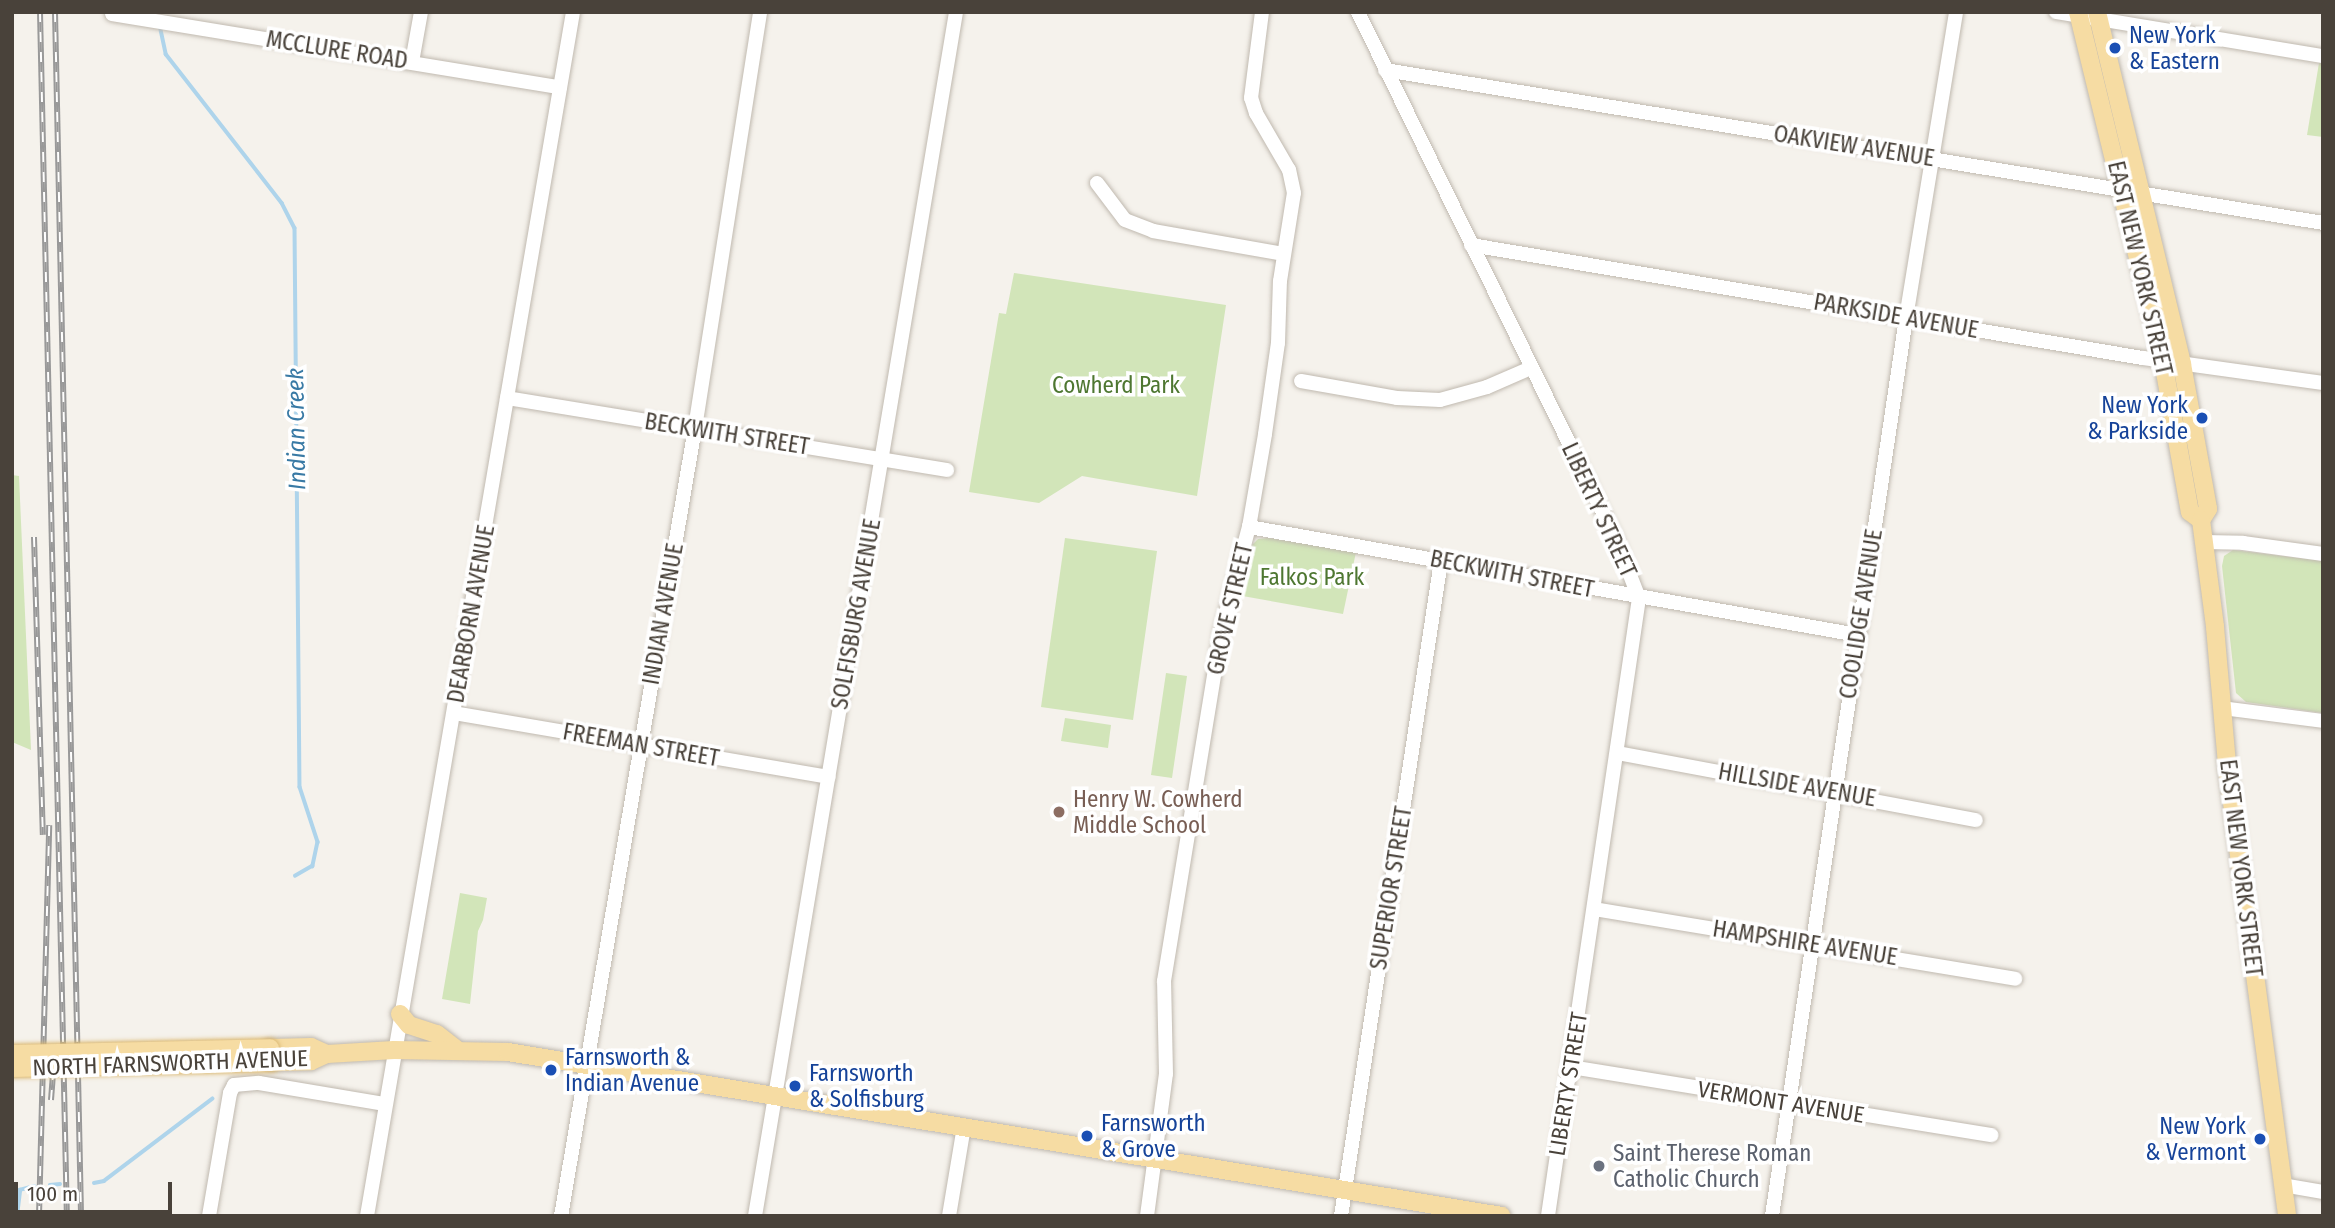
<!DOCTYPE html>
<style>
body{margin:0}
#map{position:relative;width:2335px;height:1228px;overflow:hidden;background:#f5f2ec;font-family:"Fira Sans Condensed",sans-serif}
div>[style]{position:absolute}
.green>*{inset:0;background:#d2e5b9}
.stream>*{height:3.5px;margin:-1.75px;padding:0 1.75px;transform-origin:1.75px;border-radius:1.75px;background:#aed4eb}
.roads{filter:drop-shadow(0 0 2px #c0b9af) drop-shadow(0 0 2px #c0b9af)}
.minor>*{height:14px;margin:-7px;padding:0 7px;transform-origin:7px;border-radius:7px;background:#fff}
.major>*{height:18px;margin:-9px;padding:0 9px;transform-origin:9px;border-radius:9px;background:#f6dca3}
.rail>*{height:6px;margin-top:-3px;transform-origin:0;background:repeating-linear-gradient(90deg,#fff 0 10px,#999 0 20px);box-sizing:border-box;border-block:2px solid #999}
.bridges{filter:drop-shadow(0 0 2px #dbb974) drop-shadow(0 0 2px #dbb974)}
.major-bridge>*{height:18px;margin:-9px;padding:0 9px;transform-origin:9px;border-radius:9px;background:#f6dca3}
.dots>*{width:19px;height:19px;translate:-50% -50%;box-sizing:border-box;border:4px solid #fff;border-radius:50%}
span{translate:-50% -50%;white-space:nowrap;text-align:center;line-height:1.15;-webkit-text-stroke:7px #fff;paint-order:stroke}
.transit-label{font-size:23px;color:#164399}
.left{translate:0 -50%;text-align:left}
.right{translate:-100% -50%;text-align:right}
.street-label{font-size:23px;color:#49423a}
.park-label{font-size:23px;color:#4e7731}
.education-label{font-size:23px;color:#785e54}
.worship-label{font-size:23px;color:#5b616d}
.water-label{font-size:24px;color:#397aa5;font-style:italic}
.frame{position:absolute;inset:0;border:14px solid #49423a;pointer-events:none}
.scale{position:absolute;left:14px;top:1182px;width:158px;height:32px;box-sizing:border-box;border:4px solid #49423a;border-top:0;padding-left:9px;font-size:21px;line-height:24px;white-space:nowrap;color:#49423a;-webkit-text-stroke:5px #fff;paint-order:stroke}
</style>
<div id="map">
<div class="green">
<div style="clip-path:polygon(2319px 63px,2323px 64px,2323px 137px,2307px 135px)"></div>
<div style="clip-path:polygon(1014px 273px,1226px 305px,1197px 496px,1082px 476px,1039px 503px,969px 492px,999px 313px,1006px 314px)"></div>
<div style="clip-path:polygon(12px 475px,19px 476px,31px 750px,12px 742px)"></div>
<div style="clip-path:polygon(1065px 538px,1157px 551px,1133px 720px,1041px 707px)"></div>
<div style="clip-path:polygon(1269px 538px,1356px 552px,1343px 614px,1237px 595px,1252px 545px,1258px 539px)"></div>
<div style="clip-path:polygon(2233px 550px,2323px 561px,2323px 713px,2246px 702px,2236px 693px,2222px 566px,2224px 556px)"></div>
<div style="clip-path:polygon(1166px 673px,1187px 676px,1172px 778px,1151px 775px)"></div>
<div style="clip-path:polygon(1065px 718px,1111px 725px,1108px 748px,1061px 741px)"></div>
<div style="clip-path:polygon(460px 893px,487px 898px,483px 920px,478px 931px,470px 1004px,442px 999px)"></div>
</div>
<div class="stream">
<div style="left:160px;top:25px;width:30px;rotate:78deg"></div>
<div style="left:166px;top:54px;width:189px;rotate:52.1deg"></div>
<div style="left:282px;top:203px;width:28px;rotate:63deg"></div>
<div style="left:295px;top:228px;width:559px;rotate:89.49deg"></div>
<div style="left:300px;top:787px;width:58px;rotate:71.9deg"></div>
<div style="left:318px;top:842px;width:25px;rotate:102deg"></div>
<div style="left:313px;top:866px;width:20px;rotate:150deg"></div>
<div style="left:94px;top:1183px;width:10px;rotate:-11deg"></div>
<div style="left:104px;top:1181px;width:136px;rotate:-37.2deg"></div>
<div style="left:50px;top:1185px;width:10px;rotate:-6deg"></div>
<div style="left:12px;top:1192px;width:23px;rotate:-15deg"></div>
<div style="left:17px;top:1216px;width:26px;rotate:-83deg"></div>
</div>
<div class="roads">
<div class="minor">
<div style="left:1358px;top:12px;width:587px;rotate:63.92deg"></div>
<div style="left:1616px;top:539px;width:63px;rotate:68.7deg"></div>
<div style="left:1639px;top:598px;width:625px;rotate:98.38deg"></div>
<div style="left:2056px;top:12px;width:271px;rotate:9.4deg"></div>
<div style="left:112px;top:14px;width:454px;rotate:9.3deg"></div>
<div style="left:412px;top:62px;width:51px;rotate:-79.8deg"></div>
<div style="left:1385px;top:70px;width:950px;rotate:9.26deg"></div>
<div style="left:1097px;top:183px;width:46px;rotate:52.9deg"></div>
<div style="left:1125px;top:220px;width:30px;rotate:21deg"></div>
<div style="left:1153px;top:231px;width:132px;rotate:10deg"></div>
<div style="left:1471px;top:245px;width:681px;rotate:9.55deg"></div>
<div style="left:2143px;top:358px;width:182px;rotate:7.9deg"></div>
<div style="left:1301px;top:381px;width:97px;rotate:10deg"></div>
<div style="left:1397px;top:398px;width:43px;rotate:2.7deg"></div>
<div style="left:1440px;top:400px;width:49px;rotate:-15.5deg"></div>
<div style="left:1487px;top:387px;width:48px;rotate:-23.4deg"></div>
<div style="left:507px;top:398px;width:446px;rotate:9.3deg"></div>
<div style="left:1249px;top:527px;width:619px;rotate:10.06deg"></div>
<div style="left:2204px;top:542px;width:39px;rotate:1deg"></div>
<div style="left:2243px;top:543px;width:81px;rotate:7.8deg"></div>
<div style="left:2222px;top:708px;width:102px;rotate:7.3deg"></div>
<div style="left:454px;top:713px;width:380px;rotate:9.7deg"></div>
<div style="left:1617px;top:753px;width:365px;rotate:10.6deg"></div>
<div style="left:1594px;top:909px;width:427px;rotate:9.4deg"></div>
<div style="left:1571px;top:1067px;width:426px;rotate:9.2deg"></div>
<div style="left:2283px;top:1185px;width:41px;rotate:9.9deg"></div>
<div style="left:209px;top:1216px;width:125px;rotate:-80.3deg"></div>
<div style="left:230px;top:1093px;width:9px;rotate:-63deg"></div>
<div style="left:234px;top:1085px;width:25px;rotate:-5deg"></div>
<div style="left:259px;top:1083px;width:128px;rotate:9.5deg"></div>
<div style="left:367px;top:1216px;width:1221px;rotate:-80.29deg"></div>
<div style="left:561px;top:1216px;width:799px;rotate:-80.35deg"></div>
<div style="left:695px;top:428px;width:421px;rotate:-81.1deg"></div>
<div style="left:755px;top:1216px;width:1221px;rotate:-80.52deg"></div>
<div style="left:949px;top:1216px;width:91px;rotate:-80.5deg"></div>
<div style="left:1147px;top:1216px;width:143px;rotate:-82.4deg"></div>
<div style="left:1166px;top:1074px;width:93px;rotate:-91.2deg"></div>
<div style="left:1164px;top:981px;width:354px;rotate:-80.7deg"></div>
<div style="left:1221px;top:632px;width:109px;rotate:-75.1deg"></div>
<div style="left:1249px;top:527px;width:94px;rotate:-80.2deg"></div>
<div style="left:1265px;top:434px;width:92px;rotate:-81.9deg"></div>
<div style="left:1278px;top:343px;width:62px;rotate:-88.2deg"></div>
<div style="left:1280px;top:281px;width:89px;rotate:-81deg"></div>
<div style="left:1294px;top:193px;width:24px;rotate:-102deg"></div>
<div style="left:1289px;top:170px;width:66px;rotate:-120.1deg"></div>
<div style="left:1256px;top:113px;width:16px;rotate:-108deg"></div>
<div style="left:1251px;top:98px;width:87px;rotate:-82.7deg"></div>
<div style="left:1341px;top:1216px;width:663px;rotate:-81.32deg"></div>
<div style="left:1772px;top:1216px;width:908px;rotate:-81.51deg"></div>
<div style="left:1906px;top:318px;width:310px;rotate:-80.7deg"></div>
</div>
<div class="major">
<div style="left:2078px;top:12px;width:359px;rotate:76.3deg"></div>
<div style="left:2163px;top:361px;width:153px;rotate:79.9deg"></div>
<div style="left:2190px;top:512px;width:14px;rotate:36deg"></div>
<div style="left:2097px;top:12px;width:362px;rotate:76.4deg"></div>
<div style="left:2182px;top:364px;width:147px;rotate:79.8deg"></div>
<div style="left:2208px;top:509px;width:13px;rotate:122deg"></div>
<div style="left:2201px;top:520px;width:108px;rotate:82.5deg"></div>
<div style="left:2215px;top:627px;width:139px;rotate:85deg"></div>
<div style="left:2227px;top:765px;width:455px;rotate:82.4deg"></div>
<div style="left:400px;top:1014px;width:14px;rotate:51deg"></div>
<div style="left:409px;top:1025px;width:29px;rotate:18deg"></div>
<div style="left:437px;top:1034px;width:24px;rotate:38deg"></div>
<div style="left:270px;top:1048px;width:41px;rotate:-1.4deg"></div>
<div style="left:311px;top:1047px;width:17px;rotate:24deg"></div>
<div style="left:272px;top:1062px;width:39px;rotate:-1deg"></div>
<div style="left:311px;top:1061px;width:17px;rotate:-24deg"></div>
<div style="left:327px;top:1054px;width:67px;rotate:-3.4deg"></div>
<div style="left:394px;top:1050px;width:114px;rotate:1deg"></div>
<div style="left:508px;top:1052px;width:1007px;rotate:9.37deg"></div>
</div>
</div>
<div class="rail">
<div style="left:40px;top:12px;width:1204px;rotate:88.72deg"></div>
<div style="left:55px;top:12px;width:1204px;rotate:88.76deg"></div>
<div style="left:34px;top:537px;width:298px;rotate:88.3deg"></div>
<div style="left:51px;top:1100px;width:52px;rotate:-85.6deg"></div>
<div style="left:39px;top:1216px;width:391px;rotate:-88.5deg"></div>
</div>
<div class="bridges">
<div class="major-bridge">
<div style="left:12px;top:1054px;width:258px;rotate:-1.3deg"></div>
<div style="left:12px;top:1068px;width:260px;rotate:-1.3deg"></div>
</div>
</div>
<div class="dots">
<div style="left:2115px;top:48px;background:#1a4fb4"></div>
<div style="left:2202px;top:418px;background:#1a4fb4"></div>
<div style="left:1059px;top:812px;background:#8d6e63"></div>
<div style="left:551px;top:1070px;background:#1a4fb4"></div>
<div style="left:795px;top:1086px;background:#1a4fb4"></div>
<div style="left:1087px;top:1136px;background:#1a4fb4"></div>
<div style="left:2260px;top:1139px;background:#1a4fb4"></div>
<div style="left:1599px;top:1166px;background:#6b7280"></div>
</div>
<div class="transit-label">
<span class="left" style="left:2129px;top:48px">New York<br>&amp; Eastern</span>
<span class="right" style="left:2188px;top:418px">New York<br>&amp; Parkside</span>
<span class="left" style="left:565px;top:1070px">Farnsworth &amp;<br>Indian Avenue</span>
<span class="left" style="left:809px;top:1086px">Farnsworth<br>&amp; Solfisburg</span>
<span class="left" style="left:1101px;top:1136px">Farnsworth<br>&amp; Grove</span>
<span class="right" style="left:2246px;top:1139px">New York<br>&amp; Vermont</span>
</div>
<div class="street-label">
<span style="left:337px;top:50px;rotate:9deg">MCCLURE ROAD</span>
<span style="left:1854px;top:146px;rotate:9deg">OAKVIEW AVENUE</span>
<span style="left:2140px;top:268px;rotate:77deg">EAST NEW YORK STREET</span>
<span style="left:1896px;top:316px;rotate:10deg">PARKSIDE AVENUE</span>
<span style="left:727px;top:434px;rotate:9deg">BECKWITH STREET</span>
<span style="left:1599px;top:510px;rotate:65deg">LIBERTY STREET</span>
<span style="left:1512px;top:574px;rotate:11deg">BECKWITH STREET</span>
<span style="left:1230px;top:609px;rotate:-77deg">GROVE STREET</span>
<span style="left:471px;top:614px;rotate:-80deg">DEARBORN AVENUE</span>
<span style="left:663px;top:614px;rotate:-80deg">INDIAN AVENUE</span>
<span style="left:856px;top:614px;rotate:-80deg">SOLFISBURG AVENUE</span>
<span style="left:1861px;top:614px;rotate:-81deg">COOLIDGE AVENUE</span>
<span style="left:641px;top:745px;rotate:10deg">FREEMAN STREET</span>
<span style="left:1797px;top:785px;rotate:10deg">HILLSIDE AVENUE</span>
<span style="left:2241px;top:868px;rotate:83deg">EAST NEW YORK STREET</span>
<span style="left:1391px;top:888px;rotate:-81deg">SUPERIOR STREET</span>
<span style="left:1805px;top:943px;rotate:9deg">HAMPSHIRE AVENUE</span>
<span style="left:170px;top:1063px;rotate:-2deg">NORTH FARNSWORTH AVENUE</span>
<span style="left:1568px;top:1084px;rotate:-81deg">LIBERTY STREET</span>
<span style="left:1781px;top:1102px;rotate:9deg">VERMONT AVENUE</span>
</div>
<div class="park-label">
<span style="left:1116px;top:385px">Cowherd Park</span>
<span style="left:1312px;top:577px">Falkos Park</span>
</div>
<div class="education-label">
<span class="left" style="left:1073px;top:812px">Henry W. Cowherd<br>Middle School</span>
</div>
<div class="worship-label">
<span class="left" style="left:1613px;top:1166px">Saint Therese Roman<br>Catholic Church</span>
</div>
<div class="water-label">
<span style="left:297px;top:429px;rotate:-91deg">Indian Creek</span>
</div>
<div class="frame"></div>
<div class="scale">100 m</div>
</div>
